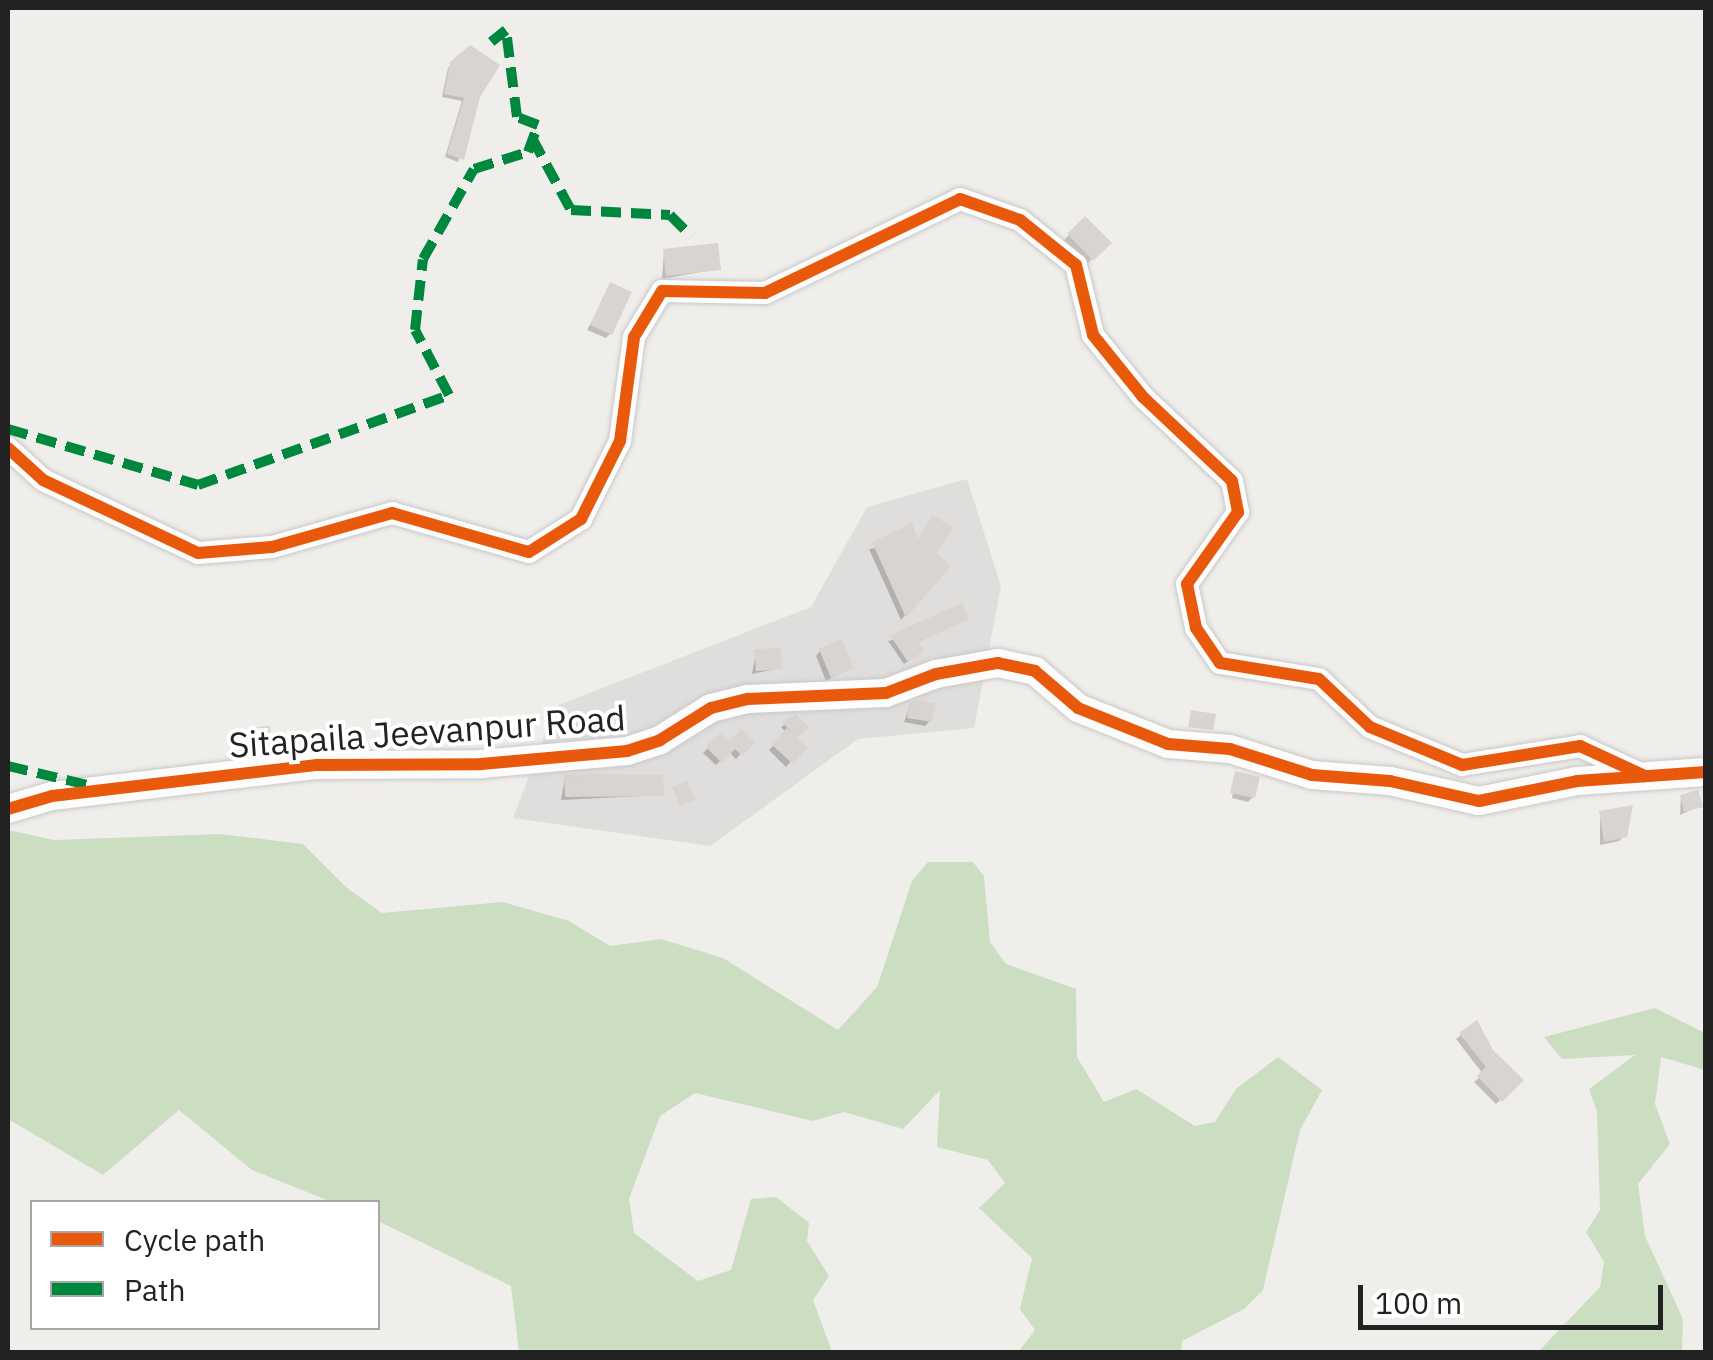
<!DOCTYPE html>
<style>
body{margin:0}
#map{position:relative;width:1713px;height:1360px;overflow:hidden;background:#f0eeeb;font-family:"IBM Plex Sans",sans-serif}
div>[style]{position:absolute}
.residential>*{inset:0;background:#dfdedc}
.forest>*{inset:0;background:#cbdec1}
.shadow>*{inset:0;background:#0003}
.building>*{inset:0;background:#d7d4d2}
.roads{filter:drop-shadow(0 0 2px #c9c8c7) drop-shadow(0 0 2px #c9c8c7)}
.minor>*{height:22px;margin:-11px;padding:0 11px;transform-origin:11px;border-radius:11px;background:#fdfcfc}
.tertiary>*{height:28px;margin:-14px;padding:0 14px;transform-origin:14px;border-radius:14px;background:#fdfcfc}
.quiet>*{height:10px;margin-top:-5px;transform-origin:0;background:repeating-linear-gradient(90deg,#00873e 0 20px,transparent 0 30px)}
.cycleway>*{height:12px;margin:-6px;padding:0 6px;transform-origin:6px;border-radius:6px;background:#e8590c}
span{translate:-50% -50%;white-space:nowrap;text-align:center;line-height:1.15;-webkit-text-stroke:8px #fff;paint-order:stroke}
.street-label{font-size:35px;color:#222}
.frame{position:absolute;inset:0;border:10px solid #222;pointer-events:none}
.legend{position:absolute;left:30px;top:1200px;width:350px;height:130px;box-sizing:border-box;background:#fff;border:2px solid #a7a7a7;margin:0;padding:12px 18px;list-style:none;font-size:30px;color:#222}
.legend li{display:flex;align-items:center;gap:20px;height:50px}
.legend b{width:50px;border:2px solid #a7a7a7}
.scale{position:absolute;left:1358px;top:1285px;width:305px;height:45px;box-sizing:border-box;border:5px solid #222;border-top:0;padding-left:12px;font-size:30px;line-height:35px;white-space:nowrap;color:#222;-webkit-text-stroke:8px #fff;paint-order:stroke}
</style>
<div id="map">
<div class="residential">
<div style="clip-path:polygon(967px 479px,1001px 586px,974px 728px,858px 739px,710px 846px,513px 818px,556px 706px,811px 607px,867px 507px)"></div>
</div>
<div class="forest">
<div style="clip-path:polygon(8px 830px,54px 840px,220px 834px,303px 844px,347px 888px,382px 913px,503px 902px,569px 921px,610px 946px,661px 939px,723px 958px,838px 1030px,877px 987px,912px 881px,928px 862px,973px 862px,984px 876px,990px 942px,1006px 964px,1076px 989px,1077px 1057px,1104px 1102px,1136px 1089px,1195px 1126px,1215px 1122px,1236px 1089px,1278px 1057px,1322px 1090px,1300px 1130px,1263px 1290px,1244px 1309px,1182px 1341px,1181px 1352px,1018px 1352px,1035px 1330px,1020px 1309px,1032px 1258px,979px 1208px,1005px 1183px,988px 1160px,937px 1147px,940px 1090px,903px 1129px,844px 1112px,813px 1121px,695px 1093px,660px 1116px,629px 1199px,634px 1233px,698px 1281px,731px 1270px,751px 1199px,776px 1197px,809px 1223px,807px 1241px,829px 1276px,813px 1300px,832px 1352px,519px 1352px,511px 1286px,378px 1221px,378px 1202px,332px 1202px,252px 1170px,179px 1110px,103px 1175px,8px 1119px)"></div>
<div style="clip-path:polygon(1655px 1008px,1705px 1033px,1705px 1070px,1661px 1057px,1655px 1104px,1670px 1144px,1638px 1184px,1645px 1236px,1683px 1319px,1682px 1352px,1538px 1352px,1600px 1287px,1604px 1262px,1586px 1232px,1600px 1210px,1597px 1112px,1589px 1089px,1635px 1055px,1562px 1059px,1544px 1037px)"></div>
</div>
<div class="shadow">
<div style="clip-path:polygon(470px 48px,478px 96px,458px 162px,445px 157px,462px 101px,442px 97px,448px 68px)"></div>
<div style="clip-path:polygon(1085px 220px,1108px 243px,1087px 264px,1064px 240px)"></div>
<div style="clip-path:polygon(664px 251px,718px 269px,662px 279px)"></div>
<div style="clip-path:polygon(611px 285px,610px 334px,606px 338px,587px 330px)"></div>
<div style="clip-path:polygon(916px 543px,947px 566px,901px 620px,869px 549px)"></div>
<div style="clip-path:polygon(966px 619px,916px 643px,917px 655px,904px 664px,888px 641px)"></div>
<div style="clip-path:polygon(820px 651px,851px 668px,826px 681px,816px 656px)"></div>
<div style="clip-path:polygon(756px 652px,780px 668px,752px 674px)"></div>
<div style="clip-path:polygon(910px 705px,930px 721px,925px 726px,904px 722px)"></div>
<div style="clip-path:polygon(796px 718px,794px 738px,804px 748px,786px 767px,769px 750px,786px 733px,781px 727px)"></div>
<div style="clip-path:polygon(250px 730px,270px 750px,265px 755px,247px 757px)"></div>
<div style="clip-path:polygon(720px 736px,729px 745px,752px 742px,736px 759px,729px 752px,716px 765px,703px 753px)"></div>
<div style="clip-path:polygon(1236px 774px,1253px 797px,1248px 802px,1232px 798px)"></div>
<div style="clip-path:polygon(565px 777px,662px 795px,561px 800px)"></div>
<div style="clip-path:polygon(1681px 797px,1700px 806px,1680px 815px)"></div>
<div style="clip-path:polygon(1600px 813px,1624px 836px,1619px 841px,1600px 845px)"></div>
<div style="clip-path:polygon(1461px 1035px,1491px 1052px,1520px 1080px,1496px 1104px,1474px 1082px,1483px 1074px,1456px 1039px)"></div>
</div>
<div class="building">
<div style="clip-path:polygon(470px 45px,500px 65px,480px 97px,464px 160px,447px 154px,464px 98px,444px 94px,450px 62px)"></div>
<div style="clip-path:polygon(1085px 216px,1112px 243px,1093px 261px,1067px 234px)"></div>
<div style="clip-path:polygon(718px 243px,721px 270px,666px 276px,663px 249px)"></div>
<div style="clip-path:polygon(610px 282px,632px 292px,612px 335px,590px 325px)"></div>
<div style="clip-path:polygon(933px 515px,953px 528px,936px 553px,951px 566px,906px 618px,872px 542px,912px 523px,918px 539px)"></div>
<div style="clip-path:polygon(962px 603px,969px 619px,918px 642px,924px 651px,908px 662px,890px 635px)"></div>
<div style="clip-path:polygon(842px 639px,854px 668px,831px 678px,819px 649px)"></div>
<div style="clip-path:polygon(781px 648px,782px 669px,756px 671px,754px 649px)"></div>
<div style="clip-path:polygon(917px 700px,936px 703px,932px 722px,907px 718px,909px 703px)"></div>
<div style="clip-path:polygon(1191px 710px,1216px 714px,1213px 730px,1188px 727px)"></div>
<div style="clip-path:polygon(796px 714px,809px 728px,797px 738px,782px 722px)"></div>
<div style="clip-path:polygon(270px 726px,272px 751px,251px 753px,249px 728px)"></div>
<div style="clip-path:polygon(787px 728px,808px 748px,793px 764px,771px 744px)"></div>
<div style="clip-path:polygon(741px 729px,755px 742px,742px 756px,735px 749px,722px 763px,706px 747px,720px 733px,729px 741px)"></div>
<div style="clip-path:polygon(1235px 771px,1260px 777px,1255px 798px,1230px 793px)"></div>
<div style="clip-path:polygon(593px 774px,663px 775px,664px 796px,565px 797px,564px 775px)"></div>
<div style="clip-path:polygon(687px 781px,695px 800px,680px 806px,672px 787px)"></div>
<div style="clip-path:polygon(1698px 790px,1703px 807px,1684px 812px,1680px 795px)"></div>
<div style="clip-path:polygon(1633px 805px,1627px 837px,1604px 842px,1599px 811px)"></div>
<div style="clip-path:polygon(1477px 1020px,1493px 1050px,1524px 1080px,1502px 1102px,1477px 1076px,1486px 1067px,1459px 1033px)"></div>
</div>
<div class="roads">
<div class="minor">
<div style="left:8px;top:448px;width:47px;rotate:42.4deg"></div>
<div style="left:43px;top:480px;width:171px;rotate:25.2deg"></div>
<div style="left:198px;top:553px;width:74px;rotate:-4.6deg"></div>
<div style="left:272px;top:547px;width:125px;rotate:-15.8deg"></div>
<div style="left:392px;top:513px;width:142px;rotate:15.9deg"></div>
<div style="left:529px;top:552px;width:62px;rotate:-32.4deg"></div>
<div style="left:581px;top:519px;width:87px;rotate:-63.4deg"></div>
<div style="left:620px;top:441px;width:105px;rotate:-82.3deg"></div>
<div style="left:634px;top:337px;width:54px;rotate:-58.7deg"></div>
<div style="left:662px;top:291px;width:103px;rotate:1.1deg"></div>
<div style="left:765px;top:293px;width:216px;rotate:-25.7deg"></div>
<div style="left:960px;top:199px;width:64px;rotate:19.3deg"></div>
<div style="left:1020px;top:220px;width:72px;rotate:38.8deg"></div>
<div style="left:1076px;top:265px;width:72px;rotate:76.3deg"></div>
<div style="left:1093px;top:335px;width:80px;rotate:51.1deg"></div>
<div style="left:1143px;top:397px;width:122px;rotate:43.3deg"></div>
<div style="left:1232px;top:481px;width:32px;rotate:79deg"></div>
<div style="left:1238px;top:512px;width:88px;rotate:125.3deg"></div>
<div style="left:1187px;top:584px;width:45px;rotate:78.4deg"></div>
<div style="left:1196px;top:628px;width:42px;rotate:55.6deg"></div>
<div style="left:1220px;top:663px;width:100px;rotate:9.2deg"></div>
<div style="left:1319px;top:679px;width:70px;rotate:43.3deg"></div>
<div style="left:1370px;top:727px;width:100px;rotate:22.4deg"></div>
<div style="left:1462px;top:765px;width:120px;rotate:-9.1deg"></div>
<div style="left:1580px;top:746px;width:72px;rotate:24.8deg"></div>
</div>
<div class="tertiary">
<div style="left:8px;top:809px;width:46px;rotate:-16.5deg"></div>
<div style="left:52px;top:796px;width:267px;rotate:-6.7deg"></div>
<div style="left:317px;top:765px;width:164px;rotate:-0.3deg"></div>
<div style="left:481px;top:764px;width:147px;rotate:-5.1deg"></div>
<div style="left:627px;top:751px;width:35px;rotate:-18deg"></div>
<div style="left:660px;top:740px;width:60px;rotate:-32.1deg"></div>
<div style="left:711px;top:708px;width:38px;rotate:-14deg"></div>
<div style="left:748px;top:699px;width:138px;rotate:-2.5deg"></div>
<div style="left:886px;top:693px;width:53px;rotate:-20.8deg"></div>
<div style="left:936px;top:674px;width:63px;rotate:-10.1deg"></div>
<div style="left:998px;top:663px;width:38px;rotate:12deg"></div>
<div style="left:1035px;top:671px;width:57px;rotate:40.7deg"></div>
<div style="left:1078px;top:708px;width:97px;rotate:21.8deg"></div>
<div style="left:1168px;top:744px;width:62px;rotate:4.6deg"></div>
<div style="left:1230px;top:749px;width:86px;rotate:17.6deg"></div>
<div style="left:1312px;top:775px;width:78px;rotate:4.4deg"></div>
<div style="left:1390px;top:781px;width:91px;rotate:12.7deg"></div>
<div style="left:1479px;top:801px;width:100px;rotate:-11.5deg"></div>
<div style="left:1577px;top:781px;width:129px;rotate:-4deg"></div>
</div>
</div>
<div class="quiet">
<div style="left:532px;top:138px;width:82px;rotate:61.6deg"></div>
<div style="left:571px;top:210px;width:99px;rotate:2.9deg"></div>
<div style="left:670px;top:215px;width:30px;rotate:45deg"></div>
<div style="left:8px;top:429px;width:198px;rotate:16.4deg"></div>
<div style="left:198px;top:485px;width:267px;rotate:-19.7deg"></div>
<div style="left:449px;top:395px;width:73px;rotate:-117.6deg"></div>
<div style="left:415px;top:330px;width:71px;rotate:-83.6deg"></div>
<div style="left:423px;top:259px;width:103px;rotate:-60.5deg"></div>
<div style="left:474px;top:169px;width:57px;rotate:-17.5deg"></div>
<div style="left:528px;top:152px;width:29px;rotate:-70deg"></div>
<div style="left:538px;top:125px;width:22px;rotate:-159deg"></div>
<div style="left:517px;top:117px;width:88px;rotate:-97.2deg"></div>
<div style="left:506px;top:30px;width:19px;rotate:141deg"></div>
<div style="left:8px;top:766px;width:82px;rotate:13.4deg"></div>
</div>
<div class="cycleway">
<div style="left:8px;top:448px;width:47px;rotate:42.4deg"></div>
<div style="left:43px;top:480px;width:171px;rotate:25.2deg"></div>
<div style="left:198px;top:553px;width:74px;rotate:-4.6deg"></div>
<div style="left:272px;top:547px;width:125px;rotate:-15.8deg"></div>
<div style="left:392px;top:513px;width:142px;rotate:15.9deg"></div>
<div style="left:529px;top:552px;width:62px;rotate:-32.4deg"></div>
<div style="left:581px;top:519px;width:87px;rotate:-63.4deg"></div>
<div style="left:620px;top:441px;width:105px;rotate:-82.3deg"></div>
<div style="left:634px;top:337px;width:54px;rotate:-58.7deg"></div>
<div style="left:662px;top:291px;width:103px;rotate:1.1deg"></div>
<div style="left:765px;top:293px;width:216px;rotate:-25.7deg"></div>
<div style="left:960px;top:199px;width:64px;rotate:19.3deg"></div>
<div style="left:1020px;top:220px;width:72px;rotate:38.8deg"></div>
<div style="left:1076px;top:265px;width:72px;rotate:76.3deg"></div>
<div style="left:1093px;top:335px;width:80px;rotate:51.1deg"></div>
<div style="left:1143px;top:397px;width:122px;rotate:43.3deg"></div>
<div style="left:1232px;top:481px;width:32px;rotate:79deg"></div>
<div style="left:1238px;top:512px;width:88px;rotate:125.3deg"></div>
<div style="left:1187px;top:584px;width:45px;rotate:78.4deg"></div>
<div style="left:1196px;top:628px;width:42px;rotate:55.6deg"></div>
<div style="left:1220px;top:663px;width:100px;rotate:9.2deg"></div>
<div style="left:1319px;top:679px;width:70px;rotate:43.3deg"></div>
<div style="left:1370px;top:727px;width:100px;rotate:22.4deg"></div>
<div style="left:1462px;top:765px;width:120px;rotate:-9.1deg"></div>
<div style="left:1580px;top:746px;width:72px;rotate:24.8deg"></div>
<div style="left:8px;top:809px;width:46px;rotate:-16.5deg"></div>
<div style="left:52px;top:796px;width:267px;rotate:-6.7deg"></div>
<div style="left:317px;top:765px;width:164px;rotate:-0.3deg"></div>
<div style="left:481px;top:764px;width:147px;rotate:-5.1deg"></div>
<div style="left:627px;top:751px;width:35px;rotate:-18deg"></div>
<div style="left:660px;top:740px;width:60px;rotate:-32.1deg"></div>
<div style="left:711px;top:708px;width:38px;rotate:-14deg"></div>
<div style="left:748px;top:699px;width:138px;rotate:-2.5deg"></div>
<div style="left:886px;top:693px;width:53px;rotate:-20.8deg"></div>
<div style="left:936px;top:674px;width:63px;rotate:-10.1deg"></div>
<div style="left:998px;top:663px;width:38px;rotate:12deg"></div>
<div style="left:1035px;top:671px;width:57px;rotate:40.7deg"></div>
<div style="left:1078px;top:708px;width:97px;rotate:21.8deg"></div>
<div style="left:1168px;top:744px;width:62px;rotate:4.6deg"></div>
<div style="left:1230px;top:749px;width:86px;rotate:17.6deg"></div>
<div style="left:1312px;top:775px;width:78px;rotate:4.4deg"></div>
<div style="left:1390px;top:781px;width:91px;rotate:12.7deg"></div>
<div style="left:1479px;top:801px;width:100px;rotate:-11.5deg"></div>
<div style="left:1577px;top:781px;width:129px;rotate:-4deg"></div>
</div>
<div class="street-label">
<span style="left:427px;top:731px;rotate:-4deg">Sitapaila Jeevanpur Road</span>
</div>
<div class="frame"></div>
<ul class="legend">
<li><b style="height:12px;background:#e8590c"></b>Cycle path</li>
<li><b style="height:12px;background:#00873e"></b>Path</li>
</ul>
<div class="scale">100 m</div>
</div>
